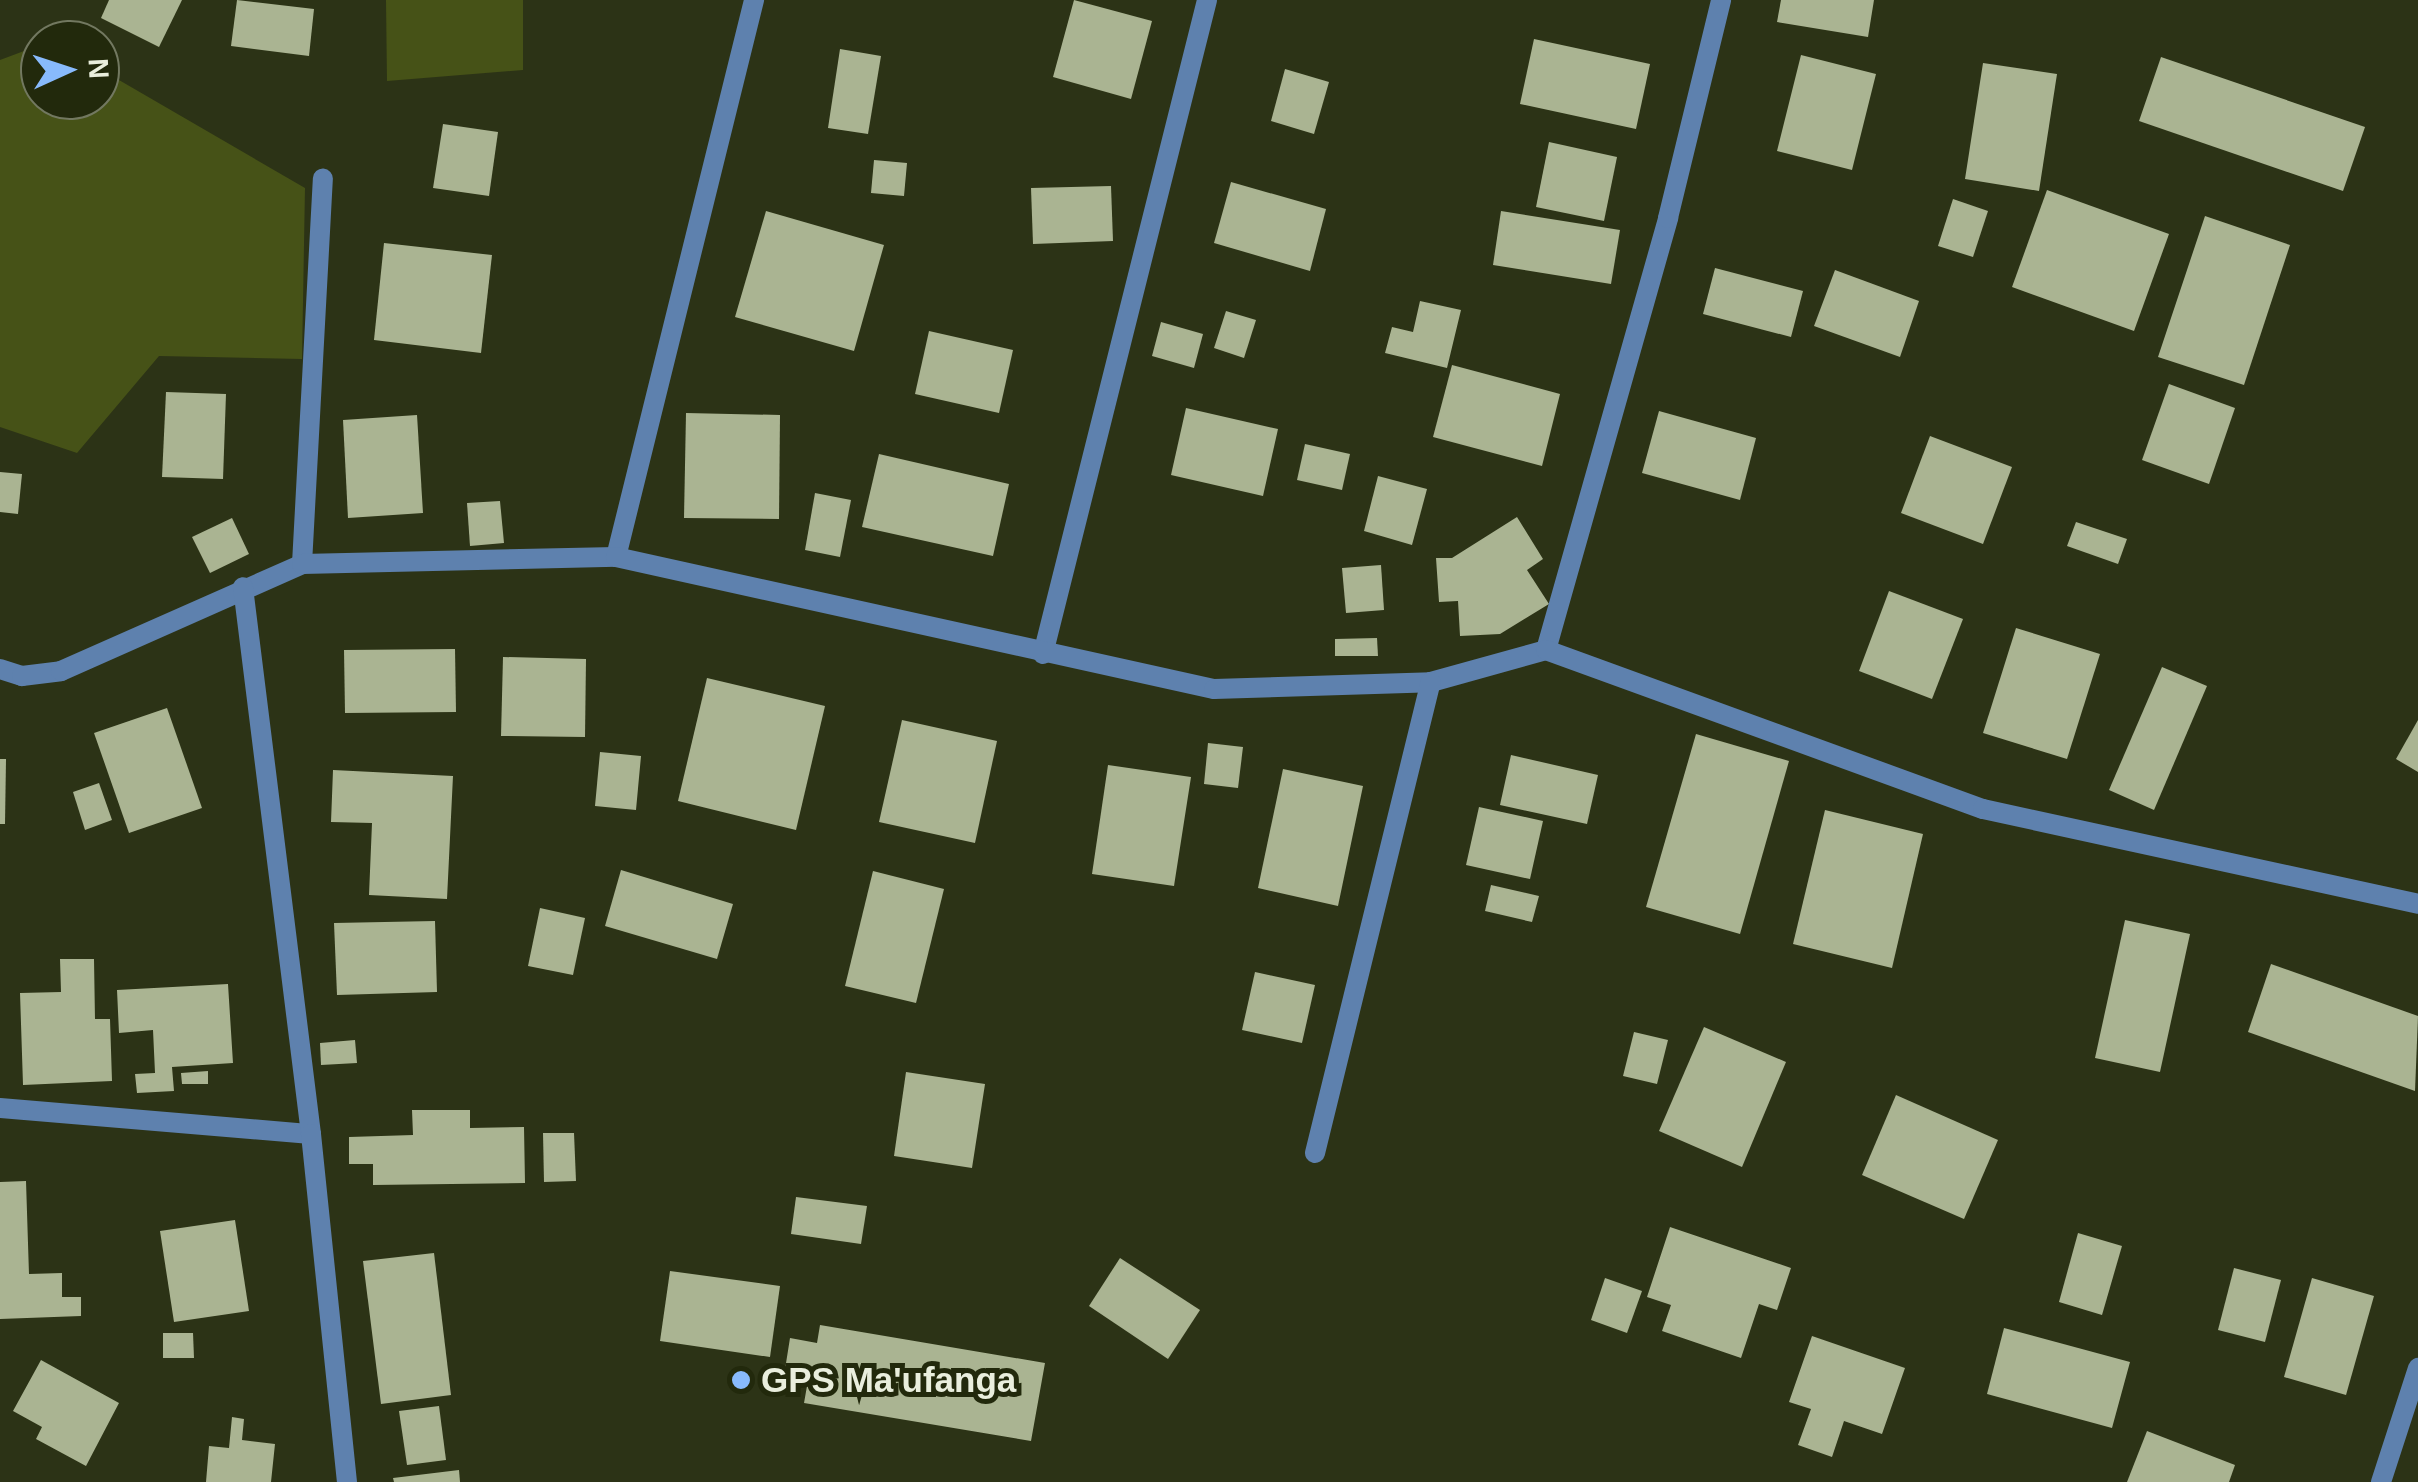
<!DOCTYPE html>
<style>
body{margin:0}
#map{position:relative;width:2418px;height:1482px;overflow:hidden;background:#2c3316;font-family:Helvetica,sans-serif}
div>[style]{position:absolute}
.green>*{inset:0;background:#465217}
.building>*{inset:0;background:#aab492}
.minor>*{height:20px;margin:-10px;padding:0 10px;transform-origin:10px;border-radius:10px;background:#5e81ae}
.tertiary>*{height:20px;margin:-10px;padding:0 10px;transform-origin:10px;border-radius:10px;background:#5e81ae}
.dots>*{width:28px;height:28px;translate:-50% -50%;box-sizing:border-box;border:5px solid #22290c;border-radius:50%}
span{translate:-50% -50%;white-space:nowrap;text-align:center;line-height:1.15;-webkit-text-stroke:10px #22290c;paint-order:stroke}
.poi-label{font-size:35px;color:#e9eedd;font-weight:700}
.left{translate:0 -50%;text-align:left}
.north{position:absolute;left:20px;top:20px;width:100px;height:100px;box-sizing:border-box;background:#22290c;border:2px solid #727860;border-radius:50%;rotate:87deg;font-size:28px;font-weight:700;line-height:40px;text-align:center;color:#e9eedd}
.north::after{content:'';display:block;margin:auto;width:35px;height:45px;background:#88bafc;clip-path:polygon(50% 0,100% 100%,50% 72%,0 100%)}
</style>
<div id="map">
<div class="green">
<div style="clip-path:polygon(386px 0,523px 0,523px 70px,387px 81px)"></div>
<div style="clip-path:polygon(40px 45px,40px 100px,100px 100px,100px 69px,305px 188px,302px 359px,159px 356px,77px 453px,0 427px,0 60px)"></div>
</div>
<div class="building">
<div style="clip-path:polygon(109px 0,182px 0,159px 47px,101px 18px)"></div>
<div style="clip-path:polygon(237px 0,314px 9px,309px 56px,231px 46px)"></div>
<div style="clip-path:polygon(1074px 0,1152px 21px,1131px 99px,1053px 77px)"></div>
<div style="clip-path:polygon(1781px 0,1874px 0,1868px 37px,1777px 22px)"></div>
<div style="clip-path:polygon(1534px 39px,1650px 64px,1636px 129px,1520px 104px)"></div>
<div style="clip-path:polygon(840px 49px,881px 56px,868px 134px,828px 128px)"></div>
<div style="clip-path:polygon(1801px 55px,1876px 74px,1852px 170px,1777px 151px)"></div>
<div style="clip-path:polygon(2161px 57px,2365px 127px,2343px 191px,2139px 121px)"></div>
<div style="clip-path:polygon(1983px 63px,2057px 74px,2039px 191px,1965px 179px)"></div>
<div style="clip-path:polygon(1285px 69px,1329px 82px,1314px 134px,1271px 121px)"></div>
<div style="clip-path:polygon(443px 124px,498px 132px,489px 196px,433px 188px)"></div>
<div style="clip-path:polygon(1549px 142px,1617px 157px,1604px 221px,1536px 207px)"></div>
<div style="clip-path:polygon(874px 160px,907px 163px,904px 196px,871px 193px)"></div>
<div style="clip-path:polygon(1231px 182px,1326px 209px,1310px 271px,1214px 243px)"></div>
<div style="clip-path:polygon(1111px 186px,1113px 241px,1033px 244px,1031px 188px)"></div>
<div style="clip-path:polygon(2047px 190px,2169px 234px,2134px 331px,2012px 287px)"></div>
<div style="clip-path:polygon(1953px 199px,1988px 211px,1973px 257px,1938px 246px)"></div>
<div style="clip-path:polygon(766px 211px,884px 245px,854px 351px,735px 317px)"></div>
<div style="clip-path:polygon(1501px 211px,1620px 230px,1611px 284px,1493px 265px)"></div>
<div style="clip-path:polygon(2205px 216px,2290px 245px,2244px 385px,2158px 357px)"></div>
<div style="clip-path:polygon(384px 243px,492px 255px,481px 353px,374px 340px)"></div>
<div style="clip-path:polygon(1715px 268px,1803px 291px,1791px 337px,1703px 314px)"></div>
<div style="clip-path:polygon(1835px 270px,1919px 301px,1900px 357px,1814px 326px)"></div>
<div style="clip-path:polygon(1420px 301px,1461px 310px,1447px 368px,1385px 353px,1392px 327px,1413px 332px)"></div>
<div style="clip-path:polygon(1226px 311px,1256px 320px,1244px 358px,1214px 348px)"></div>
<div style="clip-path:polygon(1161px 322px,1203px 334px,1194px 368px,1152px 356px)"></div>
<div style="clip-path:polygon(929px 331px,1013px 350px,999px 413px,915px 394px)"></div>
<div style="clip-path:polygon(1452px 365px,1560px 394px,1542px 466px,1433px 437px)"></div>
<div style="clip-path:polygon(2169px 384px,2235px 408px,2209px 484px,2142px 460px)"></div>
<div style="clip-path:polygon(166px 392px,226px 394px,223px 479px,162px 477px)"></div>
<div style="clip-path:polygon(1186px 408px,1278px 429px,1263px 496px,1171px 475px)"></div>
<div style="clip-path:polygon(1659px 411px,1756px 438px,1740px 500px,1642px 473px)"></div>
<div style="clip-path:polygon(686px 413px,780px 415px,779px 519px,684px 518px)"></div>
<div style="clip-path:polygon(417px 415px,423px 513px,348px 518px,343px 420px)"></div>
<div style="clip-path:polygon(1930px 436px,2012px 467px,1983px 544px,1901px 513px)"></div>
<div style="clip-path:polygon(1305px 444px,1350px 454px,1342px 490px,1297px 480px)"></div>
<div style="clip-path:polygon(879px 454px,1009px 484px,993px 556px,862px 527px)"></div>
<div style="clip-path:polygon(0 472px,22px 474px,18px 514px,0 512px)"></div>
<div style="clip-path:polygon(1378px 476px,1427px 489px,1412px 545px,1364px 531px)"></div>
<div style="clip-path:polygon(815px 493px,851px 500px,840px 557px,805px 550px)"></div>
<div style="clip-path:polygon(500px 501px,504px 543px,470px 546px,467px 503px)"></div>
<div style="clip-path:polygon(1517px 517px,1543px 559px,1527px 570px,1549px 604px,1500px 634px,1460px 636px,1458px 601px,1439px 602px,1436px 558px,1452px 558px)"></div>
<div style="clip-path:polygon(232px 518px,249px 554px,210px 573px,192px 537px)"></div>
<div style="clip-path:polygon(2076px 522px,2127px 539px,2118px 564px,2067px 546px)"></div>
<div style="clip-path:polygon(1381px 565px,1384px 610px,1346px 613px,1342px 568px)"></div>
<div style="clip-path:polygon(1889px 591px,1963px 619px,1932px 699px,1859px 671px)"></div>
<div style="clip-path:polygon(2016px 628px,2100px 654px,2067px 759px,1983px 733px)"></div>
<div style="clip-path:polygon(1377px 638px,1378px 656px,1335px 656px,1335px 639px)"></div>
<div style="clip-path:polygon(455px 649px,456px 712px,345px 713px,344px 650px)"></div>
<div style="clip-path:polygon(503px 657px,586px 659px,585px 737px,501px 736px)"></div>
<div style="clip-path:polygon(2162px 667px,2207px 686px,2154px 810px,2109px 790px)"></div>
<div style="clip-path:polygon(707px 678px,825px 706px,796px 830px,678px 801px)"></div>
<div style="clip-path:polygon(167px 708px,202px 808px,129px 833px,94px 733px)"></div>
<div style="clip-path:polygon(902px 720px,997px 741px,975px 843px,879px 822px)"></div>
<div style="clip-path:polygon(2418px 720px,2418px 772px,2396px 759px)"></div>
<div style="clip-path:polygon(1696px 734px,1789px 761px,1740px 934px,1646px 907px)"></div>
<div style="clip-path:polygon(1208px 743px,1243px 747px,1238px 788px,1204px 784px)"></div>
<div style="clip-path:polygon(600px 752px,641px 756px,636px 810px,595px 806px)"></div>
<div style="clip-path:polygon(1511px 755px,1598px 775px,1587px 824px,1500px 805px)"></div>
<div style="clip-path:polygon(0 759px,6px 759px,5px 824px,0 824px)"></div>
<div style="clip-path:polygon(1108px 765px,1191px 777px,1174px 886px,1092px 874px)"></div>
<div style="clip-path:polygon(1283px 769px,1363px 786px,1338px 906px,1258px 888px)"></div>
<div style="clip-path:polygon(333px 770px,453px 776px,447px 899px,369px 895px,372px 823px,331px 822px)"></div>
<div style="clip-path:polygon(99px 783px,112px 820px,85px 830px,73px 792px)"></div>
<div style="clip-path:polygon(1479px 807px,1543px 821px,1530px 879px,1466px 865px)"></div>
<div style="clip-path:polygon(1825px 810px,1923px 834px,1892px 968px,1793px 944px)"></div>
<div style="clip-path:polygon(621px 870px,733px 904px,717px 959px,605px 926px)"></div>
<div style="clip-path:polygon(873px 871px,944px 889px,916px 1003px,845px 986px)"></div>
<div style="clip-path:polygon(1491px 885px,1539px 896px,1532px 922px,1485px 911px)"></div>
<div style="clip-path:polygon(540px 908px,585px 918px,573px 975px,528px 966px)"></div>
<div style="clip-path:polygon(2125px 920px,2190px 934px,2160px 1072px,2095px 1058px)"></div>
<div style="clip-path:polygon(435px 921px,437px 992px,337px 995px,334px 923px)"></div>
<div style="clip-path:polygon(60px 959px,94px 959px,95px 1019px,110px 1019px,112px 1081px,23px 1085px,20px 993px,61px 992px)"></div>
<div style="clip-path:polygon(2271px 964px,2418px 1016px,2415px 1091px,2248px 1032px)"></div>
<div style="clip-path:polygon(1255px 972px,1315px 985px,1302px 1043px,1242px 1030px)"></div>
<div style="clip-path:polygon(228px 984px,233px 1063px,172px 1067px,174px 1091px,137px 1093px,135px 1074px,155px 1073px,153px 1030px,119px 1033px,117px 990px)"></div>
<div style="clip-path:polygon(1704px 1027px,1786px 1062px,1742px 1167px,1659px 1131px)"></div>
<div style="clip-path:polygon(1634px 1032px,1668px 1040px,1657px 1084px,1623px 1076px)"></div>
<div style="clip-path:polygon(355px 1040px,357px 1063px,321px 1065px,320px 1043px)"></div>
<div style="clip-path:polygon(208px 1071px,208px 1084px,182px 1084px,181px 1073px)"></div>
<div style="clip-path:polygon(906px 1072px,985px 1084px,972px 1168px,894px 1156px)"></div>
<div style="clip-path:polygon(1896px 1095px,1998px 1140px,1964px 1219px,1862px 1175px)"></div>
<div style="clip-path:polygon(412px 1110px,470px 1110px,470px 1128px,524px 1127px,525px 1183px,373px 1185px,373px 1164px,349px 1164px,349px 1137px,413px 1135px)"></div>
<div style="clip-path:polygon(543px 1133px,574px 1133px,576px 1181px,544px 1182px)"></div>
<div style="clip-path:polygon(26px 1181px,29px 1274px,62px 1273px,62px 1297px,81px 1297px,81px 1316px,0 1319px,0 1182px)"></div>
<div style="clip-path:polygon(796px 1197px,867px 1206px,861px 1244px,791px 1234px)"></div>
<div style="clip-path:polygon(235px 1220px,249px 1311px,174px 1322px,160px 1231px)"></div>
<div style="clip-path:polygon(1670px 1227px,1791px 1268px,1777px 1310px,1759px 1304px,1741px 1358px,1662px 1331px,1671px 1305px,1647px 1297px)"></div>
<div style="clip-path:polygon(2078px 1233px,2122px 1246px,2102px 1315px,2059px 1302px)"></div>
<div style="clip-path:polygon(434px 1253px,451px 1395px,381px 1404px,363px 1261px)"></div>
<div style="clip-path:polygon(1120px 1258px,1200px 1310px,1168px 1359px,1089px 1306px)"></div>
<div style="clip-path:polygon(2234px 1268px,2281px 1280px,2265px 1342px,2218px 1330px)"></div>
<div style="clip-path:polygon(670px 1271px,780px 1286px,770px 1357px,660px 1341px)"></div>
<div style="clip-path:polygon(1605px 1278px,1642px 1291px,1627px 1333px,1591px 1320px)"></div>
<div style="clip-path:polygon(2312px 1278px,2374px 1296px,2346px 1395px,2284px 1377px)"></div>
<div style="clip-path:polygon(820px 1325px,1045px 1363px,1031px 1441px,804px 1403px,807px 1386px,783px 1382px,790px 1338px,817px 1343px)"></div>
<div style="clip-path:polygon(2004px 1328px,2130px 1362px,2112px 1428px,1987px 1394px)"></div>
<div style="clip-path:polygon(163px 1333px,193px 1333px,194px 1358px,163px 1358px)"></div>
<div style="clip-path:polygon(1812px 1336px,1905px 1368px,1882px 1434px,1844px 1421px,1832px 1457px,1798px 1445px,1811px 1409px,1789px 1402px)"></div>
<div style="clip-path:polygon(41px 1360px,119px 1403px,86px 1466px,36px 1439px,42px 1427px,13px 1411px)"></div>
<div style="clip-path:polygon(439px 1406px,446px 1460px,407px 1465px,399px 1411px)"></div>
<div style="clip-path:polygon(232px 1417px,244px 1419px,242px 1440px,275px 1444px,271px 1482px,206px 1482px,209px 1446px,229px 1448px)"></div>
<div style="clip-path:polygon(2147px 1431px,2235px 1465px,2229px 1482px,2127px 1482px)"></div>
<div style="clip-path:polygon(459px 1470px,460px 1482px,394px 1482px,393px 1478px)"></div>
</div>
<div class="minor">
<div style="left:616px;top:557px;width:574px;rotate:-76.08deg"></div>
<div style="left:302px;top:564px;width:386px;rotate:-86.9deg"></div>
<div style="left:1546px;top:650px;width:449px;rotate:-74.2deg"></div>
<div style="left:1668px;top:218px;width:224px;rotate:-76.3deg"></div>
<div style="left:1043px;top:654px;width:674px;rotate:-75.92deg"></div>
<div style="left:0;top:669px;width:23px;rotate:18deg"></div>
<div style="left:22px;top:676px;width:39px;rotate:-7deg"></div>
<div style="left:61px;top:671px;width:264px;rotate:-23.9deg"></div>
<div style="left:302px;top:564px;width:314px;rotate:-1.3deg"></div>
<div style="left:616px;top:557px;width:612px;rotate:12.45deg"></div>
<div style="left:1214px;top:689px;width:217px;rotate:-1.8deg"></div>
<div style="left:1431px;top:682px;width:119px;rotate:-15.5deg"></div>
<div style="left:1546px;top:650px;width:465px;rotate:20deg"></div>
<div style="left:1983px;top:809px;width:445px;rotate:12.3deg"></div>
<div style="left:0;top:1108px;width:312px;rotate:4.8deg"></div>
<div style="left:311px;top:1134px;width:551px;rotate:-97.09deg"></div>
<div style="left:311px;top:1134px;width:350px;rotate:84.1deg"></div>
<div style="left:1315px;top:1153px;width:485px;rotate:-76.2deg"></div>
</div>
<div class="tertiary">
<div style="left:2381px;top:1482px;width:120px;rotate:-72deg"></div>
</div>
<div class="dots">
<div style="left:741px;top:1380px;background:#88bafc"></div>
</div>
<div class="poi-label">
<span class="left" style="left:761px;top:1380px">GPS Ma'ufanga</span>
</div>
<div class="north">N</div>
</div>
